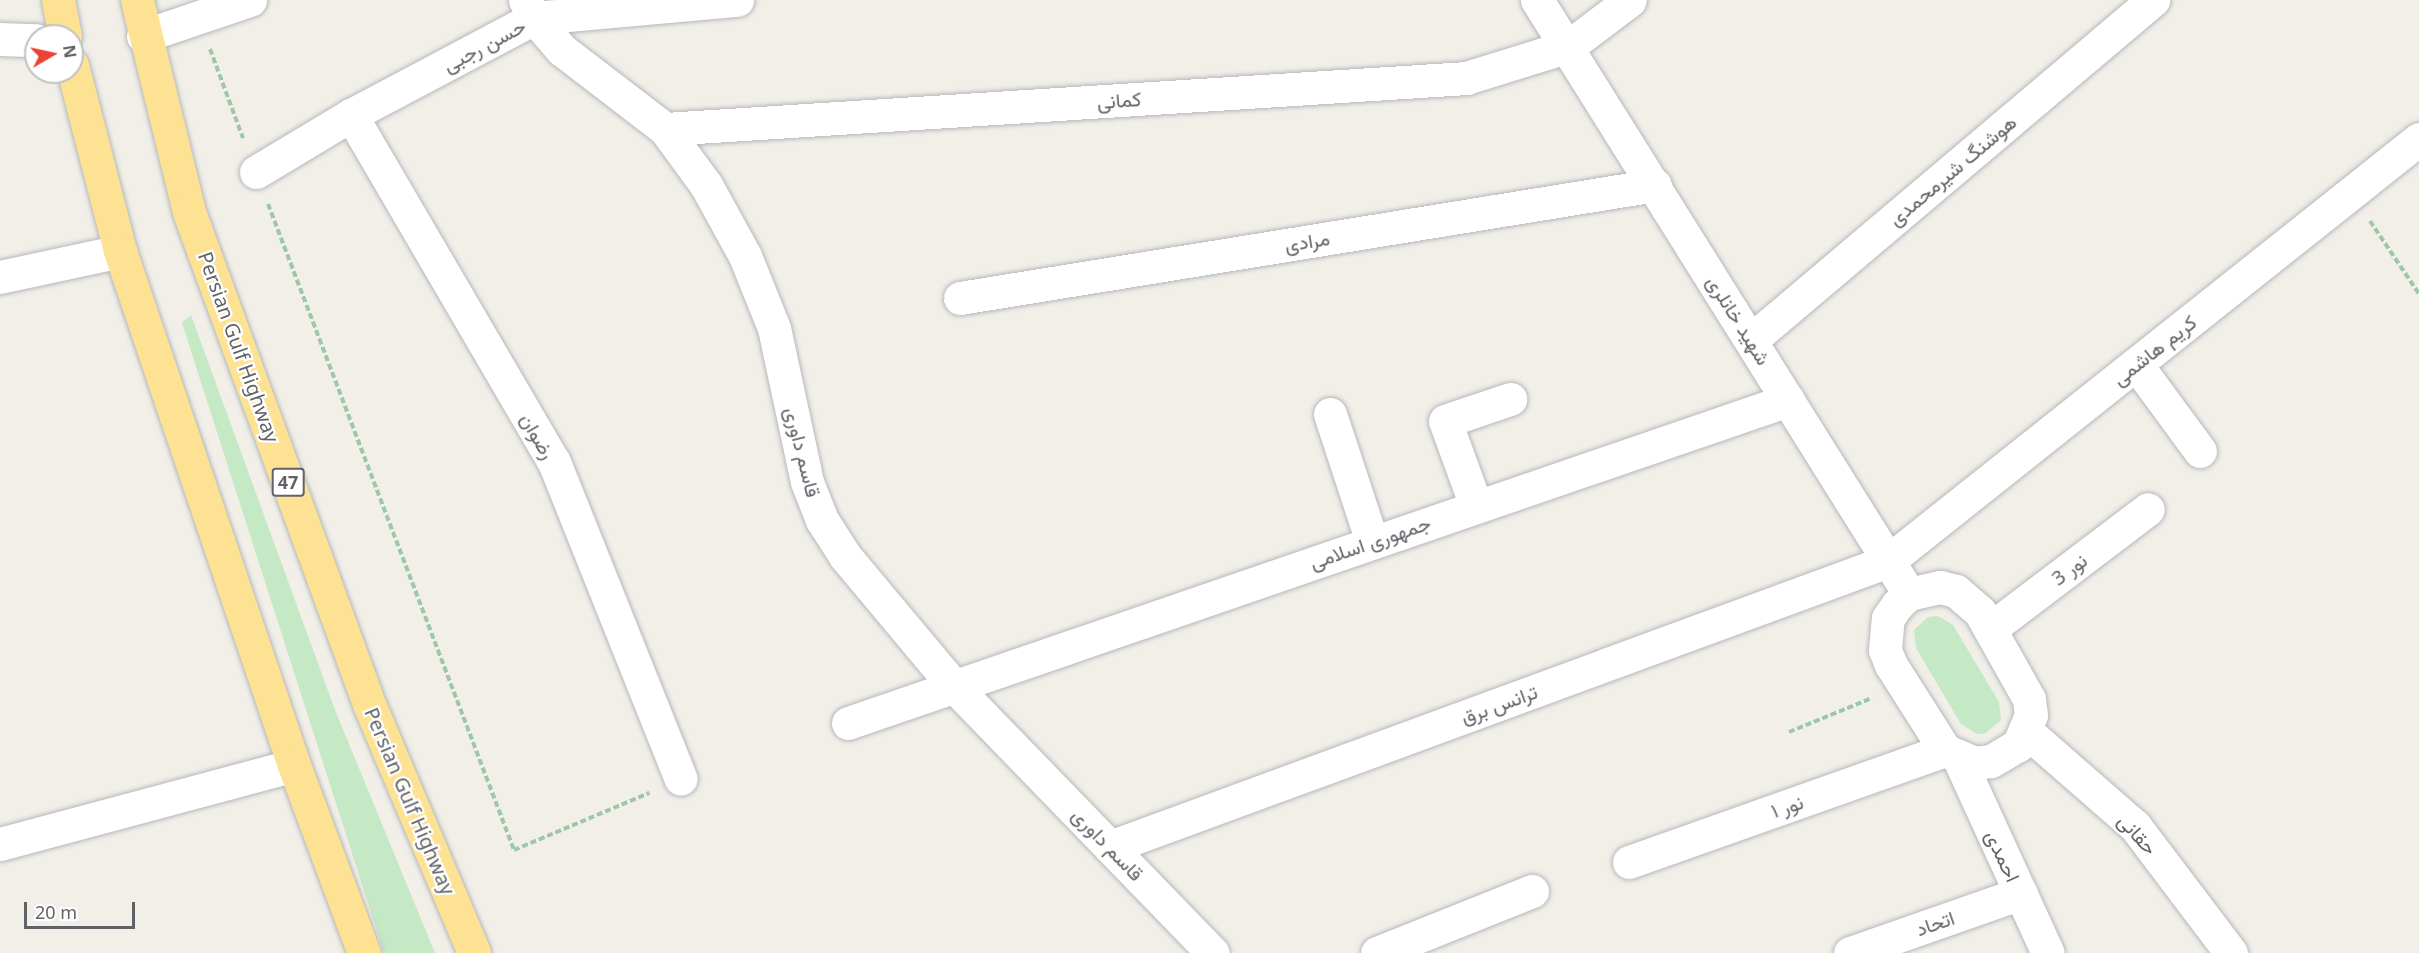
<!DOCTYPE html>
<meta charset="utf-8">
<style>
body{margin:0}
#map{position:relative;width:2419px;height:953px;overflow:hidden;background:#f1efe8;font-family:"Noto Sans",Vazirmatn,sans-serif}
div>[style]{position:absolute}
.green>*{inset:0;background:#c5e8c5}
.path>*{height:4px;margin-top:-2px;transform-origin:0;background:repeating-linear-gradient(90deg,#9cc7a9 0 6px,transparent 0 9px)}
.roads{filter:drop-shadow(0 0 2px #b5b8bc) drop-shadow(0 0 2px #b5b8bc)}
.minor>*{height:33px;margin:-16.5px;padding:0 16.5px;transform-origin:16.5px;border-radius:16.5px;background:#fff}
.highway>*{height:33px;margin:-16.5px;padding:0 16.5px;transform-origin:16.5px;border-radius:16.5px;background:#fde293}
span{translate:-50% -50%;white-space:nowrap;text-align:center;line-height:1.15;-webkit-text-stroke:4.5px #fff;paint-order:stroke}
.shield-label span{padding:2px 4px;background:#fff;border:2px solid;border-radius:4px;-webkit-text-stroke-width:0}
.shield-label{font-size:18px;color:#5f6368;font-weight:700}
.street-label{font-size:20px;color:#5f6368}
.north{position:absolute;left:24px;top:24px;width:60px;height:60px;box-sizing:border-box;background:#fff;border:2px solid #bfc1c3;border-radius:50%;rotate:81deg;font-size:16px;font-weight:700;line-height:24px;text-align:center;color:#5f6368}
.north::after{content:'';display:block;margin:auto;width:21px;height:27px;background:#ea4335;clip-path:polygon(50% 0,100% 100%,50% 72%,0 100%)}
.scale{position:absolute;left:24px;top:902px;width:111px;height:27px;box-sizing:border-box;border:3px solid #5f6368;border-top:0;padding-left:8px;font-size:18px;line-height:21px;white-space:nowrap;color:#5f6368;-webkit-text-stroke:4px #fff;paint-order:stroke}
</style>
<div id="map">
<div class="green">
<div style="clip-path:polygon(191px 315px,335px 710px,435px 953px,384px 953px,182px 323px)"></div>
<div style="clip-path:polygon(1938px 616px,1953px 625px,1999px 702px,2001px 720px,1986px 733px,1977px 734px,1961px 724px,1916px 648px,1914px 630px,1928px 617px)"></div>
</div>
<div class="path">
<div style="left:210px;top:49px;width:95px;rotate:69.7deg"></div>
<div style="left:268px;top:204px;width:691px;rotate:69.15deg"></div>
<div style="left:514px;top:850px;width:147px;rotate:-22.9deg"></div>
<div style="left:2370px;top:221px;width:88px;rotate:56.1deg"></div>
<div style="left:1789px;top:732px;width:90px;rotate:-22.3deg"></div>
</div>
<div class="roads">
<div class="minor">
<div style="left:525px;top:0;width:20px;rotate:63deg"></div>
<div style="left:534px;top:18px;width:43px;rotate:48.8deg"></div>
<div style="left:562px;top:50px;width:130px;rotate:37.5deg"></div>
<div style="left:665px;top:129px;width:69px;rotate:53.8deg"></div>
<div style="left:706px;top:185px;width:81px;rotate:61.2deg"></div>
<div style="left:745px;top:256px;width:78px;rotate:68.1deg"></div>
<div style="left:774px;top:328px;width:157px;rotate:77.9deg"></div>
<div style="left:807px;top:482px;width:41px;rotate:68.5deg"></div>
<div style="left:822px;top:520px;width:43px;rotate:57.4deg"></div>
<div style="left:845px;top:556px;width:168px;rotate:50.1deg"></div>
<div style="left:953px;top:685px;width:373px;rotate:45.9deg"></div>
<div style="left:1537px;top:0;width:701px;rotate:57.94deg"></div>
<div style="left:143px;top:36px;width:113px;rotate:-18.6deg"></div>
<div style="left:0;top:39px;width:36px;rotate:2deg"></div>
<div style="left:351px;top:115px;width:402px;rotate:59.7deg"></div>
<div style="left:554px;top:462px;width:341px;rotate:68.2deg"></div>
<div style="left:665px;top:129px;width:803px;rotate:-3.64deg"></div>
<div style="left:1466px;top:78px;width:108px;rotate:-17.3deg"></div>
<div style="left:1569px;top:46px;width:76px;rotate:-37deg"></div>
<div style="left:256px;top:172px;width:111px;rotate:-31deg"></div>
<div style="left:351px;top:115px;width:207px;rotate:-27.9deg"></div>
<div style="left:534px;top:18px;width:204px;rotate:-5.1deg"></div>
<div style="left:0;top:277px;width:123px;rotate:-12.2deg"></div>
<div style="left:960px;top:298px;width:704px;rotate:-9.23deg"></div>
<div style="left:1751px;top:340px;width:527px;rotate:-40.22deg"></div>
<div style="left:2136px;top:364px;width:108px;rotate:53.7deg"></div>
<div style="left:1330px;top:414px;width:135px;rotate:71.8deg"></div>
<div style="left:1476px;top:506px;width:90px;rotate:-110deg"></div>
<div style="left:1445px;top:421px;width:69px;rotate:-18.7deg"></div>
<div style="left:1940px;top:587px;width:16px;rotate:14deg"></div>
<div style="left:1956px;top:591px;width:32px;rotate:41deg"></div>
<div style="left:1980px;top:612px;width:100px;rotate:60.6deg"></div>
<div style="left:2029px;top:699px;width:16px;rotate:83deg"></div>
<div style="left:2031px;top:715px;width:33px;rotate:113deg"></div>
<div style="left:2018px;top:745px;width:31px;rotate:149deg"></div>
<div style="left:1991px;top:761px;width:16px;rotate:173deg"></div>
<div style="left:1975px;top:763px;width:33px;rotate:-157deg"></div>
<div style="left:1945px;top:750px;width:101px;rotate:-122.4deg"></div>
<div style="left:1891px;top:665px;width:16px;rotate:-112deg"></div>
<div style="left:1885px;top:650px;width:32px;rotate:-85deg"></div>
<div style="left:1888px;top:618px;width:16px;rotate:-55deg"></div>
<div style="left:1897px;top:605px;width:16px;rotate:-43deg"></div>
<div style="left:1909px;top:594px;width:32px;rotate:-13deg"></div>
<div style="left:1990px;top:629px;width:198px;rotate:-37.2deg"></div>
<div style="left:848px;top:723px;width:994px;rotate:-18.96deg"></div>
<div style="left:2026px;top:731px;width:145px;rotate:41.1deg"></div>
<div style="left:2135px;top:826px;width:159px;rotate:52.9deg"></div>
<div style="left:1959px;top:759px;width:213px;rotate:65.4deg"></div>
<div style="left:0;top:844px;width:304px;rotate:-15deg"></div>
<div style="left:1110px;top:847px;width:829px;rotate:-20.18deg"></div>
<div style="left:1888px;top:561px;width:678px;rotate:-38.48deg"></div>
<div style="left:1629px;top:862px;width:335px;rotate:-19.5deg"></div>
<div style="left:1377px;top:953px;width:167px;rotate:-21.8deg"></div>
<div style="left:1850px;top:953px;width:181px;rotate:-19.3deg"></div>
</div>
<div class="highway">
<div style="left:58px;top:0;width:37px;rotate:79deg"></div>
<div style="left:137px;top:0;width:218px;rotate:76.2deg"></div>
<div style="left:189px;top:212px;width:524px;rotate:69.9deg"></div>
<div style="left:369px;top:704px;width:270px;rotate:67.1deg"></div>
<div style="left:72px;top:65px;width:192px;rotate:75.5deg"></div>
<div style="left:120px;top:251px;width:543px;rotate:71.3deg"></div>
<div style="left:294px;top:765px;width:201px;rotate:69.6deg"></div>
</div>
</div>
<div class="shield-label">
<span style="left:288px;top:482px">47</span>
</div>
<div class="street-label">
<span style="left:484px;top:45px;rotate:-28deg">حسن رجبی</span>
<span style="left:1119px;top:100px;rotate:-4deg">کمانی</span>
<span style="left:1952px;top:170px;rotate:-40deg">هوشنگ شیرمحمدی</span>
<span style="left:1307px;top:241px;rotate:-9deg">مرادی</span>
<span style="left:1739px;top:320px;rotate:58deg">شهید خانلری</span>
<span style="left:239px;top:347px;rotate:70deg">Persian Gulf Highway</span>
<span style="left:2154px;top:350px;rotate:-38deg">کریم هاشمی</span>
<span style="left:538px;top:436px;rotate:60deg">رضوان</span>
<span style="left:803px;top:452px;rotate:76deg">قاسم داوری</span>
<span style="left:1370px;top:542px;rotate:-19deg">جمهوری اسلامی</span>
<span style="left:2069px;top:569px;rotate:-37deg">نور 3</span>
<span style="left:1499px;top:704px;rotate:-20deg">ترانس برق</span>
<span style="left:410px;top:801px;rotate:67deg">Persian Gulf Highway</span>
<span style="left:1787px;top:806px;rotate:-19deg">نور ۱</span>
<span style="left:2138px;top:834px;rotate:48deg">حقانی</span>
<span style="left:1108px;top:844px;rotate:46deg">قاسم داوری</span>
<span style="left:2003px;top:856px;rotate:65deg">احمدی</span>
<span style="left:1935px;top:923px;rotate:-19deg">اتحاد</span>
</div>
<div class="north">N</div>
<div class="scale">20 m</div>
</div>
